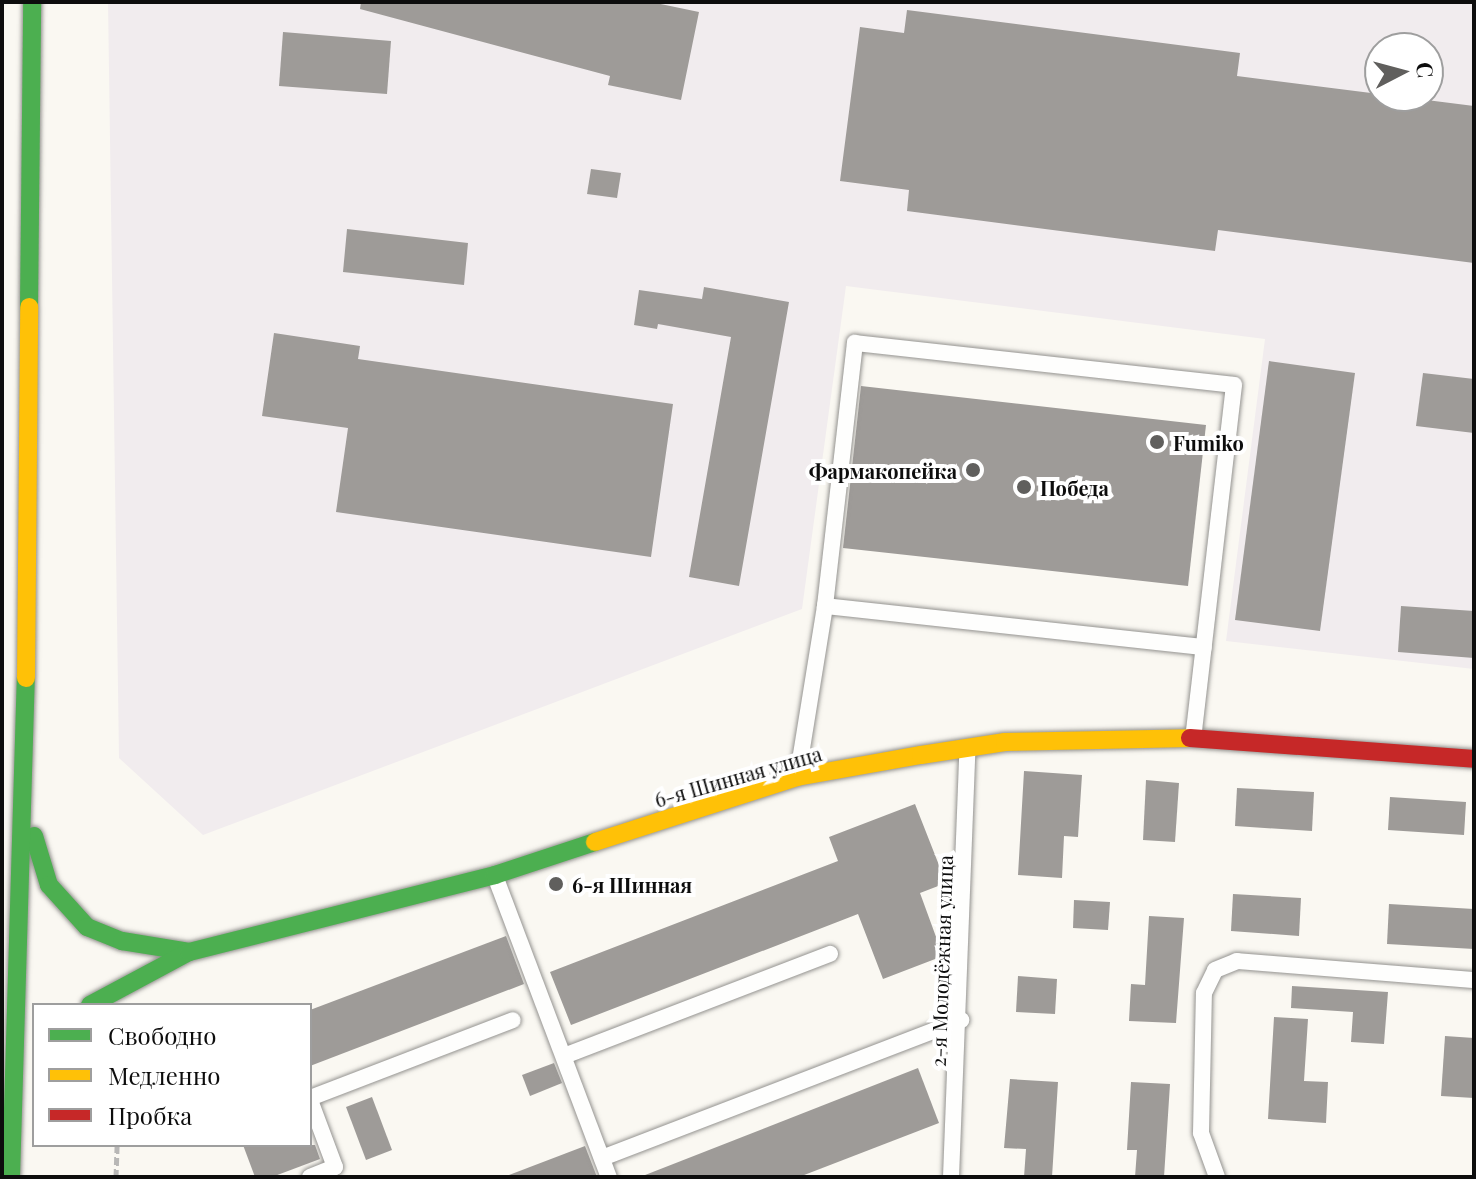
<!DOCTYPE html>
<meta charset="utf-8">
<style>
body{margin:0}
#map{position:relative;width:1476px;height:1179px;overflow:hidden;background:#faf8f2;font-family:"Playfair Display",serif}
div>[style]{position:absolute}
.industrial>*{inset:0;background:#f1ecee}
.building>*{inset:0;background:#9e9b98}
.path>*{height:5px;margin-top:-2.5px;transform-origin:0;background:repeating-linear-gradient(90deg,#b8b7b6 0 8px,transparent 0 12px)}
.roads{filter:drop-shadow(0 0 2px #949390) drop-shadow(0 0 2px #949390)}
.lane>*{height:16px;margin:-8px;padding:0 8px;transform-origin:8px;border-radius:8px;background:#fefefd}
.fast>*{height:18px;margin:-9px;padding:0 9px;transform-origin:9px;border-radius:9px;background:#4caf50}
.slow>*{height:18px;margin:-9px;padding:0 9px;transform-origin:9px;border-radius:9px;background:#ffc107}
.jam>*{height:18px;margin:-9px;padding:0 9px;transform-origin:9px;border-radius:9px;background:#c62828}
.dots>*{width:22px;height:22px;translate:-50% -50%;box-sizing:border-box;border:4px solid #fff;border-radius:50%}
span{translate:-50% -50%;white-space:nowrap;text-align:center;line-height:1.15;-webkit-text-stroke:8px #fff;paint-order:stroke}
.poi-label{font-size:20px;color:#0d0d0d;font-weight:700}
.left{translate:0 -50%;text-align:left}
.right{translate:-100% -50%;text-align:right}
.street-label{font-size:20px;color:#0d0d0d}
.frame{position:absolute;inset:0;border:4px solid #0d0d0d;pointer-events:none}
.legend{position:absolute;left:32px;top:1003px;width:280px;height:144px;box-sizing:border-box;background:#fff;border:2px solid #9e9e9e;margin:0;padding:10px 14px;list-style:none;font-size:24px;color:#0d0d0d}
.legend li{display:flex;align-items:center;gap:16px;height:40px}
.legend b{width:40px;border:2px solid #9e9e9e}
.north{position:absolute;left:1364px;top:32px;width:80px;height:80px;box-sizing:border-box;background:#fff;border:2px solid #9e9e9e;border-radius:50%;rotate:84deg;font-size:22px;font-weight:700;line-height:32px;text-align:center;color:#0d0d0d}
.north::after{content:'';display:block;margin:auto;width:28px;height:36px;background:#605f5d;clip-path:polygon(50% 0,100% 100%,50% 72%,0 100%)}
</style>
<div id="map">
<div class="industrial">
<div style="clip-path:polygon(evenodd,108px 2px,1474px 2px,1474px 669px,1226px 641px,1265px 339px,846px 286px,802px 609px,203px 835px,119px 758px,108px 2px,1380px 48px,1428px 48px,1428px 96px,1380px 96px,1380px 48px)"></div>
</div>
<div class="building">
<div style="clip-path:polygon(361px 2px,651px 2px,699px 12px,681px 100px,608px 85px,610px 76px,360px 9px)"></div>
<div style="clip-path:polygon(907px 10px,1240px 53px,1237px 76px,1474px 106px,1474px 263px,1218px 230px,1215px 251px,907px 211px,909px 190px,840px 181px,860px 27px,904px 33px)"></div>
<div style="clip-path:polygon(283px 32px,391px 41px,387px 94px,279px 86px)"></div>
<div style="clip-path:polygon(591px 169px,621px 173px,617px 198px,587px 194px)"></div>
<div style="clip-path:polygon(347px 229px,468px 243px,464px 285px,343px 272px)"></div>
<div style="clip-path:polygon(704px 287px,789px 302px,739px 586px,689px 577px,731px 337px,658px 324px,657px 329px,634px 325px,639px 290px,702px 299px)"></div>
<div style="clip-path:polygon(274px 333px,360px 346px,358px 359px,673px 404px,651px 557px,336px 512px,348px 428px,262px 416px)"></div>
<div style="clip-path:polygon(1269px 361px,1355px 373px,1320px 631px,1235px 620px)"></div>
<div style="clip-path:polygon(1423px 373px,1474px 379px,1474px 433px,1416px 426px)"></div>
<div style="clip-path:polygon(861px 386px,1206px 425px,1188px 586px,843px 548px)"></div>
<div style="clip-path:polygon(1401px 606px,1474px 611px,1474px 658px,1398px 652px)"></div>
<div style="clip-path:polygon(1024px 771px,1082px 775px,1078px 837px,1064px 836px,1062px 878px,1018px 875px)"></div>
<div style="clip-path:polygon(1146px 780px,1179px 783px,1175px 842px,1143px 840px)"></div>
<div style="clip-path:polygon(1237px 788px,1314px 792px,1312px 831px,1235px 826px)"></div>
<div style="clip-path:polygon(1390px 797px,1466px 802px,1464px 835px,1388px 830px)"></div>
<div style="clip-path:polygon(915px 804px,946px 883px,920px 893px,943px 956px,883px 979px,858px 914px,571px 1025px,550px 972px,838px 861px,829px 837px)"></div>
<div style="clip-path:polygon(1233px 894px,1301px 898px,1299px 936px,1231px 931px)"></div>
<div style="clip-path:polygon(1074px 900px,1110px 902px,1108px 930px,1073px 928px)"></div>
<div style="clip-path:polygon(1389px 904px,1474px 909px,1474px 949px,1387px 944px)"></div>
<div style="clip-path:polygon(1149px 916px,1184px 918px,1176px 1023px,1129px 1021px,1131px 984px,1145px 985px)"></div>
<div style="clip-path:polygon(506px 936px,524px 984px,310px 1066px,310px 1010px)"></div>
<div style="clip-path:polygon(1018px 976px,1057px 979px,1055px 1014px,1016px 1012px)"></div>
<div style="clip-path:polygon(1292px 986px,1388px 992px,1384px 1044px,1351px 1042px,1353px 1012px,1291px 1008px)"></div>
<div style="clip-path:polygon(1274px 1017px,1308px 1019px,1304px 1081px,1328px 1082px,1326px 1123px,1268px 1119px)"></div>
<div style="clip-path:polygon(1445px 1036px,1474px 1038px,1474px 1098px,1441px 1096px)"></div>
<div style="clip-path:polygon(554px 1063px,562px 1083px,530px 1096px,522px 1075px)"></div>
<div style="clip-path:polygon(918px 1068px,939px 1123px,799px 1177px,640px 1177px)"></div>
<div style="clip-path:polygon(1010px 1079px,1058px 1082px,1052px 1177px,1024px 1177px,1026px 1149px,1004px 1148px)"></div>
<div style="clip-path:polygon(1131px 1082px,1170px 1084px,1164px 1177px,1135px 1177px,1137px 1150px,1127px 1150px)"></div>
<div style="clip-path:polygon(372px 1097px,392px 1150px,366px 1160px,346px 1107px)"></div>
<div style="clip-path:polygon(243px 1145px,315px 1145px,320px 1159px,272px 1177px,255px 1177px)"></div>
<div style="clip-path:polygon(585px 1146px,597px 1177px,509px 1177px,509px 1175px)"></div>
</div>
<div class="path">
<div style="left:116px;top:1177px;width:32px;rotate:-88deg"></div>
</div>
<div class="roads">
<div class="lane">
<div style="left:825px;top:606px;width:381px;rotate:6.2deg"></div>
<div style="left:798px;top:773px;width:169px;rotate:-80.8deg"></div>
<div style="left:825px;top:606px;width:265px;rotate:-83.5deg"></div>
<div style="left:855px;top:343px;width:381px;rotate:6.3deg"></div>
<div style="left:1234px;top:385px;width:354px;rotate:96.6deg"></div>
<div style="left:495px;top:876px;width:322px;rotate:69.3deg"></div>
<div style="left:564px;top:1056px;width:285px;rotate:-21deg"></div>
<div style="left:310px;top:1098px;width:217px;rotate:-21deg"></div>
<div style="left:602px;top:1158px;width:385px;rotate:-21deg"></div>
<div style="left:310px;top:1177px;width:27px;rotate:-22deg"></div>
<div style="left:335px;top:1167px;width:72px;rotate:-110.5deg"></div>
<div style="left:951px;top:1177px;width:426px;rotate:-87.8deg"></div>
<div style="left:1217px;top:1177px;width:47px;rotate:-110deg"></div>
<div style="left:1201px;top:1133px;width:140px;rotate:-88.8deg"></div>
<div style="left:1204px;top:993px;width:25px;rotate:-64deg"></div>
<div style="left:1215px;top:970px;width:24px;rotate:-22deg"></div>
<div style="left:1237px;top:961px;width:238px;rotate:4.6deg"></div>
</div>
<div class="fast">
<div style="left:29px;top:307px;width:305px;rotate:-89.4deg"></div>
<div style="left:34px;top:836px;width:51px;rotate:73deg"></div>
<div style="left:49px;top:885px;width:57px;rotate:47.9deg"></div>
<div style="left:87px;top:927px;width:38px;rotate:22deg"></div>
<div style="left:122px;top:941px;width:68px;rotate:9.3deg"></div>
<div style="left:90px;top:1005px;width:112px;rotate:-28.2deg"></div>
<div style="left:189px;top:952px;width:316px;rotate:-14.1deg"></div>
<div style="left:495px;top:875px;width:105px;rotate:-18.3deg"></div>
<div style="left:11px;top:1177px;width:499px;rotate:-88.3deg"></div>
</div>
<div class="slow">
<div style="left:26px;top:678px;width:371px;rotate:-89.5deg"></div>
<div style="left:595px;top:842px;width:212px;rotate:-17.8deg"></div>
<div style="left:797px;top:777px;width:126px;rotate:-10.1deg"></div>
<div style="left:921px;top:755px;width:85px;rotate:-8.8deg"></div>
<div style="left:1005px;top:742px;width:185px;rotate:-1.2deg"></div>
</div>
<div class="jam">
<div style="left:1190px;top:738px;width:285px;rotate:4.2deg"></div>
</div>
</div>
<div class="dots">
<div style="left:1157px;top:442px;background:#605f5d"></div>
<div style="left:973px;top:470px;background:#605f5d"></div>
<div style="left:1024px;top:487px;background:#605f5d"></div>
<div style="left:556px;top:884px;background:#605f5d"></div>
</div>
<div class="poi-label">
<span class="left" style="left:1173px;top:442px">Fumiko</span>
<span class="right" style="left:957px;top:470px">Фармакопейка</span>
<span class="left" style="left:1040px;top:487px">Победа</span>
<span class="left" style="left:572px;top:884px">6-я Шинная</span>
</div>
<div class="street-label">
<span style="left:738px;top:776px;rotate:-16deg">6-я Шинная улица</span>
<span style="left:941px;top:961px;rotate:-88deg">2-я Молодёжная улица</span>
</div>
<div class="frame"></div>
<ul class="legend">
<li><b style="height:10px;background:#4caf50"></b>Свободно</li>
<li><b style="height:10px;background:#ffc107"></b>Медленно</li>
<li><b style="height:10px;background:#c62828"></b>Пробка</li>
</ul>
<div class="north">С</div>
</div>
